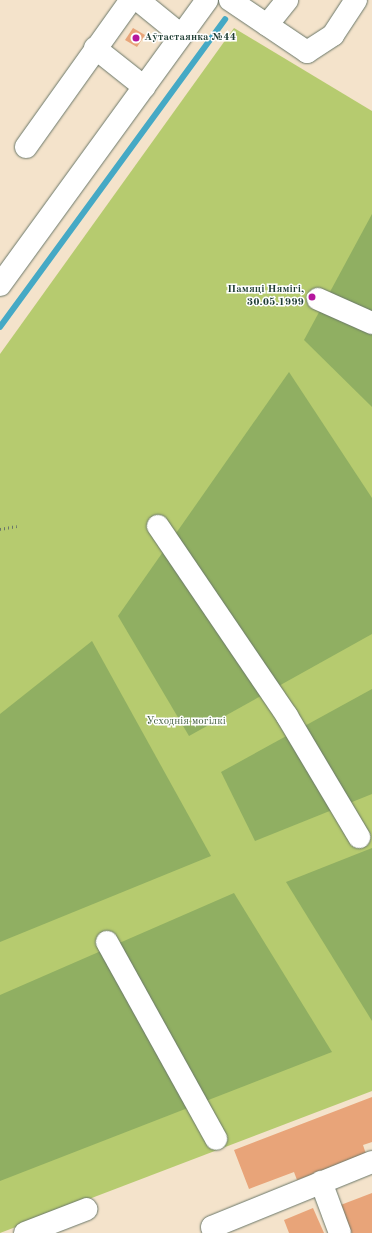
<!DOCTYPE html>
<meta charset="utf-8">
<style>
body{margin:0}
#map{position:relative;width:372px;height:1233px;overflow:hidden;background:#f4e3cb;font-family:"Old Standard TT",serif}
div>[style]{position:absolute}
.green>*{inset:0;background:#b6cb6f}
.forest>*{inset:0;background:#90af62}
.stream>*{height:5.5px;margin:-2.75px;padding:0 2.75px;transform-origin:2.75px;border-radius:2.75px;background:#45a9c5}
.building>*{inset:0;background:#e8a479}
.path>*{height:2.5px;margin-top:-1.25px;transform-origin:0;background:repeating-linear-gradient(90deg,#6a7769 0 1px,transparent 0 4px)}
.roads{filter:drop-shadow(0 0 1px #6a7769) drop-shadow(0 0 1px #6a7769)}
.minor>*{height:22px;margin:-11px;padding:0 11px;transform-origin:11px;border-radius:11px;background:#fff}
.dots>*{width:11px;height:11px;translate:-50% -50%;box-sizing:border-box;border:2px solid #fff;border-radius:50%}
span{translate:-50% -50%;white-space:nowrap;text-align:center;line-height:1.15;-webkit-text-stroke:3px #fff;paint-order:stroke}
.poi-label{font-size:11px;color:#1f3d34;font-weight:700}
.left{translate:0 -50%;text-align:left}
.right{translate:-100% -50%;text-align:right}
.park-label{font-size:11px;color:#456043}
</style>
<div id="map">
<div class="green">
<div style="clip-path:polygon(234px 28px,372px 111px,372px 1091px,0 1233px,0 354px)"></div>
</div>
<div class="forest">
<div style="clip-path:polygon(372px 214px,372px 407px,304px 340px)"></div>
<div style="clip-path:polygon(289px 372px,372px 498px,372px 634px,189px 736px,118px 616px)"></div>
<div style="clip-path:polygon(92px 641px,211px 856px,0 942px,0 714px)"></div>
<div style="clip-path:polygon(372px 689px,372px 794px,255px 841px,221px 772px)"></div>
<div style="clip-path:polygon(372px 848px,372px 1021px,286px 882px)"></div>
<div style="clip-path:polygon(234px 893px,332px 1052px,0 1181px,0 995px)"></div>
</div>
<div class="stream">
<div style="left:0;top:327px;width:381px;rotate:-53.8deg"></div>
</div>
<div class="building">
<div style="clip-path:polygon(133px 28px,145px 35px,137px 47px,125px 40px)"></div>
<div style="clip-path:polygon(372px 1097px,372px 1142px,363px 1145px,366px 1154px,297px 1180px,294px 1172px,249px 1189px,234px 1150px)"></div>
<div style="clip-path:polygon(372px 1193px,372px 1233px,349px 1233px,338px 1206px)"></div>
<div style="clip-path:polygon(313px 1208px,324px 1233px,289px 1233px,284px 1220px)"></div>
</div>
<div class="path">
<div style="left:0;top:529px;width:17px;rotate:-10deg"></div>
</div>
<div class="roads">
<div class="minor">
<div style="left:138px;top:0;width:55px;rotate:39.1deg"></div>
<div style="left:230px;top:0;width:93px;rotate:34deg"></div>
<div style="left:307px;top:52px;width:31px;rotate:-33deg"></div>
<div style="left:333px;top:35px;width:42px;rotate:-56.7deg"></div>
<div style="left:267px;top:25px;width:32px;rotate:-51deg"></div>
<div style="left:95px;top:48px;width:63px;rotate:38.5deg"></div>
<div style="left:26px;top:147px;width:181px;rotate:-54.5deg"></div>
<div style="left:0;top:285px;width:352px;rotate:-54deg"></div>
<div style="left:318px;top:299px;width:59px;rotate:24deg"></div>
<div style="left:158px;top:526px;width:230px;rotate:55.8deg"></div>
<div style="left:287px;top:716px;width:141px;rotate:59.2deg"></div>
<div style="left:107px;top:942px;width:225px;rotate:61deg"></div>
<div style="left:321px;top:1182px;width:54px;rotate:69.6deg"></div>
<div style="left:25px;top:1233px;width:66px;rotate:-21.2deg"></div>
<div style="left:214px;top:1233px;width:6px;rotate:-108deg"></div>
<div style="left:212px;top:1227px;width:173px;rotate:-22.1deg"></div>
</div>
</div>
<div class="dots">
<div style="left:136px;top:38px;background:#b5179e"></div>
<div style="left:312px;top:297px;background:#b5179e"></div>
</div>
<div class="poi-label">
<span class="left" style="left:144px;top:38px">Аўтастаянка №44</span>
<span class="right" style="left:304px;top:297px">Памяці Нямігі,<br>30.05.1999</span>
</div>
<div class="park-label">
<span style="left:186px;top:722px">Усходнія могілкі</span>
</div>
</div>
